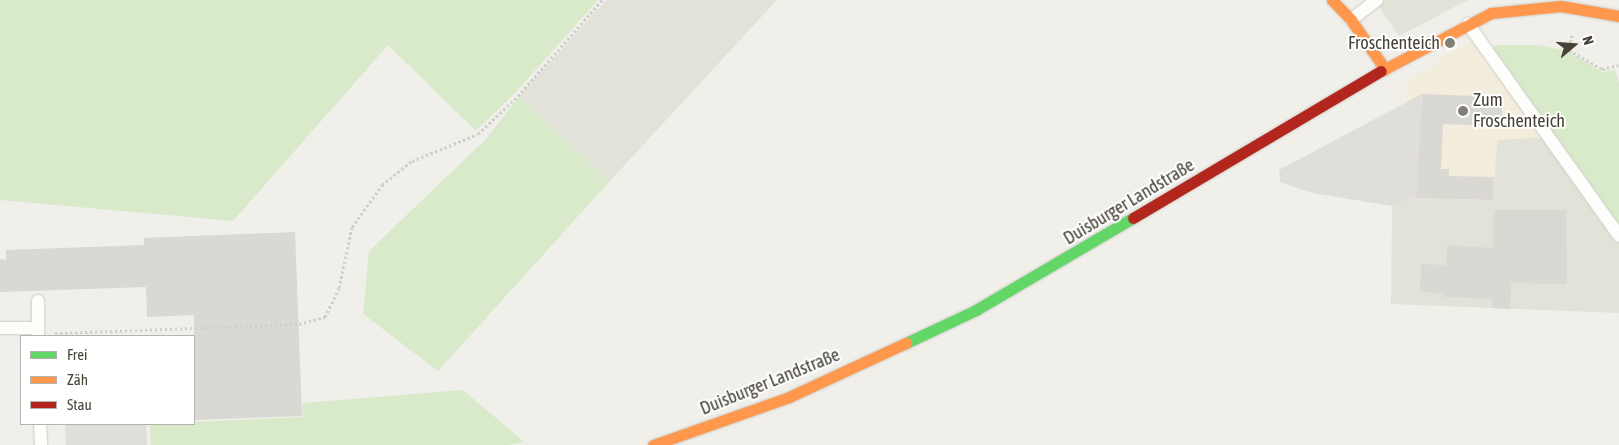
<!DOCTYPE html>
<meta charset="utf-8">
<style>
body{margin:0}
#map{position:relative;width:1619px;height:445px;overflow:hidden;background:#f0efea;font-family:"Asap Condensed",sans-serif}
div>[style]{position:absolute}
.residential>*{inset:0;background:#e3e2d8}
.commercial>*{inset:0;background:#f2eddd}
.green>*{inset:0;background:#d9eacb}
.parking>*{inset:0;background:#dfdeda}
.building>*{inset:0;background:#dad8d2}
.path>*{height:3px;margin-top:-1.5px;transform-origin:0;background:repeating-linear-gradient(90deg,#d0cfcb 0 2.5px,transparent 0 5px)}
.roads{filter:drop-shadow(0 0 1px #cecdc7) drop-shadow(0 0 1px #cecdc7)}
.lane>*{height:12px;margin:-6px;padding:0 6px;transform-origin:6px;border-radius:6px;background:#fdfdfc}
.fast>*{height:11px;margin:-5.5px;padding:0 5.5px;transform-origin:5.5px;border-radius:5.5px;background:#63d668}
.slow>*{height:11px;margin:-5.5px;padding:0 5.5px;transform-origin:5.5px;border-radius:5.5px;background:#ff974d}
.jam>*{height:11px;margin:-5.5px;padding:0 5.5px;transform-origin:5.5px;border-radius:5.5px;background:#b3261e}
.dots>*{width:14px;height:14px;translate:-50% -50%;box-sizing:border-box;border:2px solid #fff;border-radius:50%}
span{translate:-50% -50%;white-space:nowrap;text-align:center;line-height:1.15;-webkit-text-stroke:4px #fff;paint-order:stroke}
.poi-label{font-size:18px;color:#464236}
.right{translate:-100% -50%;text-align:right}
.left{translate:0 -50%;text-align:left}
.street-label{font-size:18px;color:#464236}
.legend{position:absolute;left:20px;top:335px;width:175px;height:90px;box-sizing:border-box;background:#fff;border:1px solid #b5b3af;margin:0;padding:6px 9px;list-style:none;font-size:15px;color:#464236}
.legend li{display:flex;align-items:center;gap:10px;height:25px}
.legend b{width:25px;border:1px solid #b5b3af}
.north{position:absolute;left:1549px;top:20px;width:50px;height:50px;-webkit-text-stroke:4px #fff;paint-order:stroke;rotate:72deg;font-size:14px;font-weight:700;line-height:20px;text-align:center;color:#464236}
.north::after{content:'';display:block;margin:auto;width:18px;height:22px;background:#464236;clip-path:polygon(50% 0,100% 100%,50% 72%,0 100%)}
</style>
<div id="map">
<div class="residential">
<div style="clip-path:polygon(606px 0,777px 0,609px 182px,519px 97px)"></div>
<div style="clip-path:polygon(1374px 0,1468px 0,1399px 36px)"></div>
<div style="clip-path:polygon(1543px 137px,1619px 243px,1619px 313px,1391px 304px,1392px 206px,1416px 198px,1493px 200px,1497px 140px)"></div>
</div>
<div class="commercial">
<div style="clip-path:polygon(1472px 40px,1543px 137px,1497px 140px,1493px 200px,1417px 198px,1405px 202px,1406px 81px)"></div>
</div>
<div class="green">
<div style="clip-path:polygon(0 0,598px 0,515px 93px,476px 131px,388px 45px,233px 221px,0 200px)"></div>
<div style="clip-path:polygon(1496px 45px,1537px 45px,1569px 51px,1602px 72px,1615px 70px,1619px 82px,1619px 232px,1490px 51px)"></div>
<div style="clip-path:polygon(519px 97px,609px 182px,438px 371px,363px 314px,369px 251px,485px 140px)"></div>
<div style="clip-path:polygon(463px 390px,524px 442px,509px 445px,151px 445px,150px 424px,302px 417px,303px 403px)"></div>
</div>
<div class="parking">
<div style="clip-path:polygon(1422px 94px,1416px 198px,1392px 206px,1312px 193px,1280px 182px,1279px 170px)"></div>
<div style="clip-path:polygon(65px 424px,146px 424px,147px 445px,66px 445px)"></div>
</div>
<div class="building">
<div style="clip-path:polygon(1422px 94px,1502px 97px,1502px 126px,1443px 124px,1441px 169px,1449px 169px,1449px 176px,1494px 177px,1493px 200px,1416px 198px)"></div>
<div style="clip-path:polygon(1494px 210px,1566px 210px,1567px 284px,1511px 283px,1510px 309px,1492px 308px,1492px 299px,1444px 297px,1444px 293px,1420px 292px,1421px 264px,1446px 265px,1447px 245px,1493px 248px)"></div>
<div style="clip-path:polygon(295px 232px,302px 416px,194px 420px,194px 315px,147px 317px,146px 287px,0 292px,0 259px,6px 260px,6px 250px,144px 245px,144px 238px)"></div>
</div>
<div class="path">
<div style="left:1572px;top:35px;width:15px;rotate:101deg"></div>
<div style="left:1569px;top:50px;width:38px;rotate:30deg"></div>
<div style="left:1602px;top:69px;width:17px;rotate:-13deg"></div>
<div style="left:55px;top:333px;width:244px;rotate:-2.1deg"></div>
<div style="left:299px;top:324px;width:27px;rotate:-15deg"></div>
<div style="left:325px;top:317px;width:32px;rotate:-64deg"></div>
<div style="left:339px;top:288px;width:62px;rotate:-78deg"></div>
<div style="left:352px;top:227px;width:52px;rotate:-54.5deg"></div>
<div style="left:382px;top:185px;width:38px;rotate:-39deg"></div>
<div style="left:412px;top:161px;width:71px;rotate:-22.2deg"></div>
<div style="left:478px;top:134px;width:55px;rotate:-43.5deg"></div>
<div style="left:518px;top:96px;width:128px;rotate:-48.8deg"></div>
</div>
<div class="roads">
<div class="lane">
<div style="left:1351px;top:20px;width:33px;rotate:-38deg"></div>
<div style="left:1468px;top:24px;width:260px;rotate:54.5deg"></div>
<div style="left:38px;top:301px;width:35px;rotate:90deg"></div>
<div style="left:0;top:328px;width:38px"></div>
<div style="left:40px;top:424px;width:21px;rotate:87deg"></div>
</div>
<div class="fast">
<div style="left:906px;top:343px;width:77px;rotate:-25.2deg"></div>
<div style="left:976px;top:310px;width:182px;rotate:-30.4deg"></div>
</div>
<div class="slow">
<div style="left:1332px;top:0;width:28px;rotate:46deg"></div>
<div style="left:1351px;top:20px;width:60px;rotate:55.2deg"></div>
<div style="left:1381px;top:71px;width:124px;rotate:-27.8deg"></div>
<div style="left:1491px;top:13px;width:70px;rotate:-5.7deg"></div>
<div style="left:1561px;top:6px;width:59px;rotate:9.8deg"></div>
<div style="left:653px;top:445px;width:144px;rotate:-19.4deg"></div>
<div style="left:789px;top:397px;width:129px;rotate:-24.8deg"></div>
</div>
<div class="jam">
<div style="left:1133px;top:218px;width:288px;rotate:-30.7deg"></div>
</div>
</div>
<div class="dots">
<div style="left:1450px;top:43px;background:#827f75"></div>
<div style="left:1463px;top:111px;background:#827f75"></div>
</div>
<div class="poi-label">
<span class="right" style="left:1440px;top:43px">Froschenteich</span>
<span class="left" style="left:1473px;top:111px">Zum<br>Froschenteich</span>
</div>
<div class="street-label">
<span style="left:1129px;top:202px;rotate:-31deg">Duisburger Landstraße</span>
<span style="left:770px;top:382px;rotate:-22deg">Duisburger Landstraße</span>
</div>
<ul class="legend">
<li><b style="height:6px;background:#63d668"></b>Frei</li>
<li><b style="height:6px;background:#ff974d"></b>Zäh</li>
<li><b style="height:6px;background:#b3261e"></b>Stau</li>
</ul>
<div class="north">N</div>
</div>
